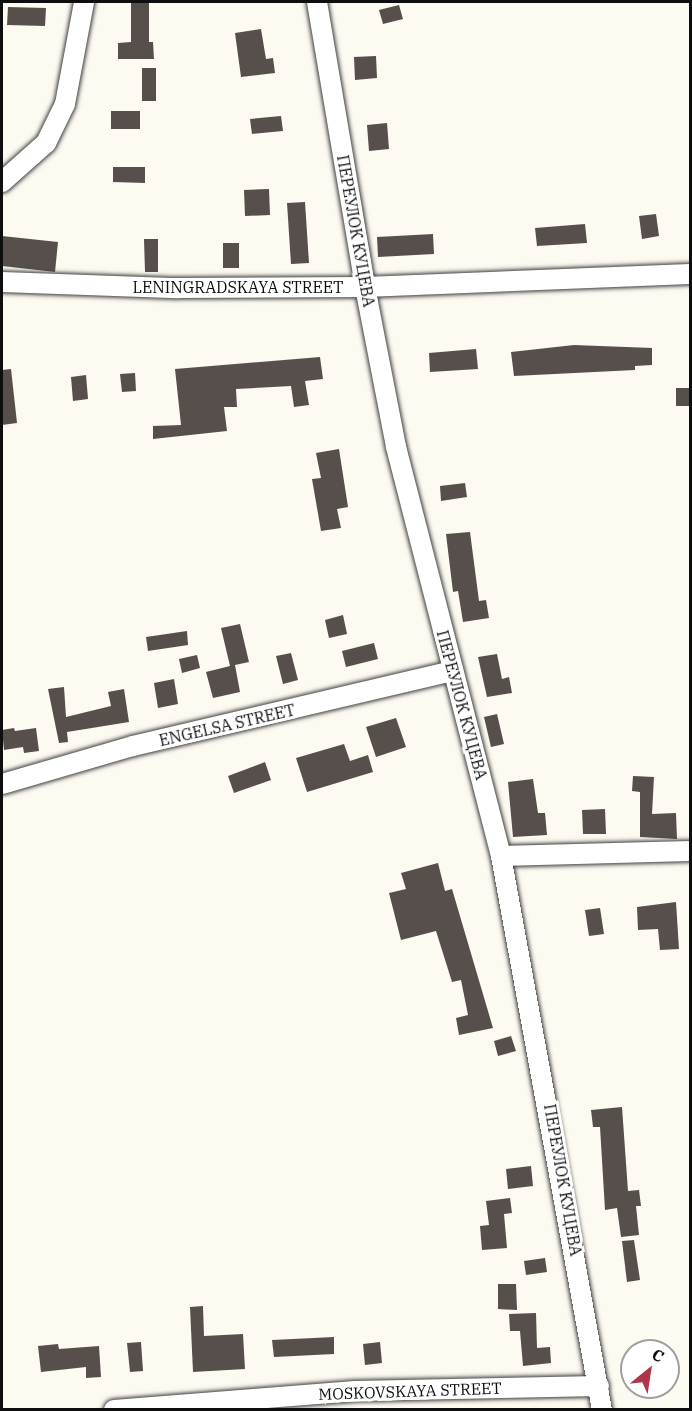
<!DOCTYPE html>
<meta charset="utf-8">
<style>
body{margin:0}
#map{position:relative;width:692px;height:1411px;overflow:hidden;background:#fdfaf1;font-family:"IBM Plex Serif",serif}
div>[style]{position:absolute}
.building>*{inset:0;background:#564f4c}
.roads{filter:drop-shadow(0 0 2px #414141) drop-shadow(0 0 2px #414141)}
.minor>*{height:20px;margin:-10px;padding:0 10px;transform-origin:10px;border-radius:10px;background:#fff}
span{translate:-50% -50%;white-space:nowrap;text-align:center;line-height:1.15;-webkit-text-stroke:6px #fff;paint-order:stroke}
.street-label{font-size:16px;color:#0e0e0e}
.frame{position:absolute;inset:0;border:3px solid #0e0e0e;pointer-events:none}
.north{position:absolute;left:620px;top:1339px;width:60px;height:60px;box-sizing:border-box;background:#fff;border:2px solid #9f9f9f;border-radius:50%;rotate:30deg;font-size:16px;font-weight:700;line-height:24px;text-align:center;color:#0e0e0e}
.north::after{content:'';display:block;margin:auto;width:21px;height:27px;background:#af3548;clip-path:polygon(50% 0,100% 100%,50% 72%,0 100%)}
</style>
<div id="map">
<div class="building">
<div style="clip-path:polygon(131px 2px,149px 2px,149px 42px,153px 42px,154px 59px,118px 59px,118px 43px,131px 42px)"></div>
<div style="clip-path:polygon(399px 5px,403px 19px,383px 24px,379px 10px)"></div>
<div style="clip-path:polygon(8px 7px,46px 8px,45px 26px,7px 25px)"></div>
<div style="clip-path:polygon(261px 29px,266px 59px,273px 58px,275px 73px,241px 77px,235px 33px)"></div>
<div style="clip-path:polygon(376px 56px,377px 78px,355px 80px,354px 57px)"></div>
<div style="clip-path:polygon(142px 68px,156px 68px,156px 101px,142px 101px)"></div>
<div style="clip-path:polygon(111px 111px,140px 111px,140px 129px,111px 129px)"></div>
<div style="clip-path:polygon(281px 116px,283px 131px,252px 134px,250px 119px)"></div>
<div style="clip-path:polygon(387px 123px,389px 149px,369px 151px,367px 125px)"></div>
<div style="clip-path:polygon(113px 167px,145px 167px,145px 183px,113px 182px)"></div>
<div style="clip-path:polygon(269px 189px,270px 215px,245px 216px,244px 190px)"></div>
<div style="clip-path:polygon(305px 202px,309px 263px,291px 264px,287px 203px)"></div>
<div style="clip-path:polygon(656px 214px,659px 236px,642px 239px,639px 216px)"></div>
<div style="clip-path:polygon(585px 224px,587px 243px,537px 246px,535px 228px)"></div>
<div style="clip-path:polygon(433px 234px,434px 254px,378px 257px,377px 237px)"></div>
<div style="clip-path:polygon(2px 236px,58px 242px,55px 272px,2px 266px)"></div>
<div style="clip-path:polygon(144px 239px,158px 239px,158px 272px,145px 272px)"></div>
<div style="clip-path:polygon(223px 243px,239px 243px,239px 268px,223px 268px)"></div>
<div style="clip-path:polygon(574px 345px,652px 348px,652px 365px,635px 366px,635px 370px,514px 376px,511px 352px)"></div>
<div style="clip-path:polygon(476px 349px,478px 369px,430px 372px,429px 353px)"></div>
<div style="clip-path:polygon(320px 357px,323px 379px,305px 381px,309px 405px,294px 407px,291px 386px,236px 389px,237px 407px,224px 407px,227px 431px,153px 439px,153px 426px,181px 425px,175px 369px)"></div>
<div style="clip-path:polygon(11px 369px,17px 423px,2px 425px,2px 370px)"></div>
<div style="clip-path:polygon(135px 373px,136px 391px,122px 392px,120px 374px)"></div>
<div style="clip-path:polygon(86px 375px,88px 399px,73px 401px,71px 377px)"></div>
<div style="clip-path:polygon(676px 388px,690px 388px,690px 406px,676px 406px)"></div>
<div style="clip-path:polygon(339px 449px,348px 507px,337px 509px,341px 528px,321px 531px,312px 479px,321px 478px,316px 453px)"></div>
<div style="clip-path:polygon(465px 483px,467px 497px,441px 501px,440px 486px)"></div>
<div style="clip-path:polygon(470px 532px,479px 601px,486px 600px,489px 618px,463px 622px,458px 591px,453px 592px,446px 534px)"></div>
<div style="clip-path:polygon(343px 615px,347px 634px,329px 638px,325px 620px)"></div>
<div style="clip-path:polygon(240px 624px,249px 662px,235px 665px,240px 692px,213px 698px,206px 672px,230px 666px,221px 628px)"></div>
<div style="clip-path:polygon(187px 631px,188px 645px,148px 651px,146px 637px)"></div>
<div style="clip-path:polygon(374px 643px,378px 659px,346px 667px,342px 651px)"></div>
<div style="clip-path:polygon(291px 653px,298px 680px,283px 684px,276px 656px)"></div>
<div style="clip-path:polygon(497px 654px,502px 679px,509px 677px,512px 693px,487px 697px,478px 657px)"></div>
<div style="clip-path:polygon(197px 655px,200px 668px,182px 673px,179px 659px)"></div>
<div style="clip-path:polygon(174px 679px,178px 704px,158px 708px,154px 683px)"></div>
<div style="clip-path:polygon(64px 687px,66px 717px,111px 706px,108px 692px,124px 689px,129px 722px,67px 732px,68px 742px,59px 743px,48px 689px)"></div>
<div style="clip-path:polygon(497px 714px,504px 744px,491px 747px,484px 717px)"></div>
<div style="clip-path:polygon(396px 718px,406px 747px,376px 757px,366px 727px)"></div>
<div style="clip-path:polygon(14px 728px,15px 731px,36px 728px,39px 751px,24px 753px,23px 747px,4px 750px,2px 730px)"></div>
<div style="clip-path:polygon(344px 744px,350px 761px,368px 755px,373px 772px,307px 792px,296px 758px)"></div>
<div style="clip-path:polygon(265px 762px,271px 780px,234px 793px,228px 776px)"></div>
<div style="clip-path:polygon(633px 776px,654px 777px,652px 814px,676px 813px,677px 839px,640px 837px,640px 792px,632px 791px)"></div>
<div style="clip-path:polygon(533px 779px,538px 813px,545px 813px,547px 835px,513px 837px,508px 782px)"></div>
<div style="clip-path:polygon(605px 809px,606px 834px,583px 834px,582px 810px)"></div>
<div style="clip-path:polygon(438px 863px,445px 891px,452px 889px,493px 1028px,459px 1035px,456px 1018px,468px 1015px,461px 980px,452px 982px,436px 931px,401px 940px,389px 893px,406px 889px,401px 873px)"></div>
<div style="clip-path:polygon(676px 902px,679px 949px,660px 950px,658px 929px,638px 930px,637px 907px)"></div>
<div style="clip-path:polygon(600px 908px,604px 934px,589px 936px,585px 910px)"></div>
<div style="clip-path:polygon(511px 1036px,516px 1051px,498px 1056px,494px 1041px)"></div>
<div style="clip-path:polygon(622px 1107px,628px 1191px,639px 1190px,641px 1206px,636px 1206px,639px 1235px,621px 1237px,617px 1208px,605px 1210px,600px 1127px,593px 1127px,591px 1110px)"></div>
<div style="clip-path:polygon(531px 1166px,533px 1186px,508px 1189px,506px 1169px)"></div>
<div style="clip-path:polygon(510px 1198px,512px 1213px,504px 1214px,507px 1248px,482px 1250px,480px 1226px,489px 1225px,486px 1201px)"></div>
<div style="clip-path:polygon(634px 1240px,640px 1280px,627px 1282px,622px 1241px)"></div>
<div style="clip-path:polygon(545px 1258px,547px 1272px,526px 1275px,524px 1261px)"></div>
<div style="clip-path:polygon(498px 1284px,516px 1284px,517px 1310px,498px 1309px)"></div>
<div style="clip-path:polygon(203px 1306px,204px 1336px,243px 1334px,245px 1369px,193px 1372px,190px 1307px)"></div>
<div style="clip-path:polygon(536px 1313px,537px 1348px,550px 1347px,551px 1363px,523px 1366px,520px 1331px,510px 1331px,509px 1314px)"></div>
<div style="clip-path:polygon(334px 1337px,334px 1354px,274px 1357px,272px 1340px)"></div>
<div style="clip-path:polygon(141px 1342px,143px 1371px,130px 1372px,127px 1343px)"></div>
<div style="clip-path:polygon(380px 1342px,382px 1363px,365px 1365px,363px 1344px)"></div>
<div style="clip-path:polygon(58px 1344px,59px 1349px,99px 1346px,101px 1377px,86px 1378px,86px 1367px,41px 1372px,38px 1346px)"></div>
</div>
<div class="roads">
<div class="minor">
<div style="left:317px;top:2px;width:289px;rotate:80.4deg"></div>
<div style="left:365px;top:287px;width:163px;rotate:79deg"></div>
<div style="left:396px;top:447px;width:422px;rotate:75.6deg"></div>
<div style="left:501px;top:856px;width:563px;rotate:79.67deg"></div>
<div style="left:2px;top:182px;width:59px;rotate:-41.6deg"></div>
<div style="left:46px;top:143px;width:43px;rotate:-64deg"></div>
<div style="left:65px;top:104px;width:104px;rotate:-79.4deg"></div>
<div style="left:2px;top:282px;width:176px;rotate:2deg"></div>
<div style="left:178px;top:288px;width:187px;rotate:-0.3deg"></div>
<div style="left:365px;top:287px;width:325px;rotate:-2.3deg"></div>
<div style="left:2px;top:784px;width:136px;rotate:-16.2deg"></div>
<div style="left:133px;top:746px;width:329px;rotate:-13.2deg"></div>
<div style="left:501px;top:856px;width:189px;rotate:-1.5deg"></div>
<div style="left:114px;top:1410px;width:242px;rotate:-4.5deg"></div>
<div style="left:355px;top:1391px;width:244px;rotate:-1.2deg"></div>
</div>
</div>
<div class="street-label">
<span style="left:356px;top:231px;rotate:80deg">ПЕРЕУЛОК КУЦЕВА</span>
<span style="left:238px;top:287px">LENINGRADSKAYA STREET</span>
<span style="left:462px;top:705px;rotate:75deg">ПЕРЕУЛОК КУЦЕВА</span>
<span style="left:227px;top:725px;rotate:-13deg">ENGELSA STREET</span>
<span style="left:563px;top:1180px;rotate:80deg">ПЕРЕУЛОК КУЦЕВА</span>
<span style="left:410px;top:1391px;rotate:-2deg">MOSKOVSKAYA STREET</span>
</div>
<div class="frame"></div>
<div class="north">С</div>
</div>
